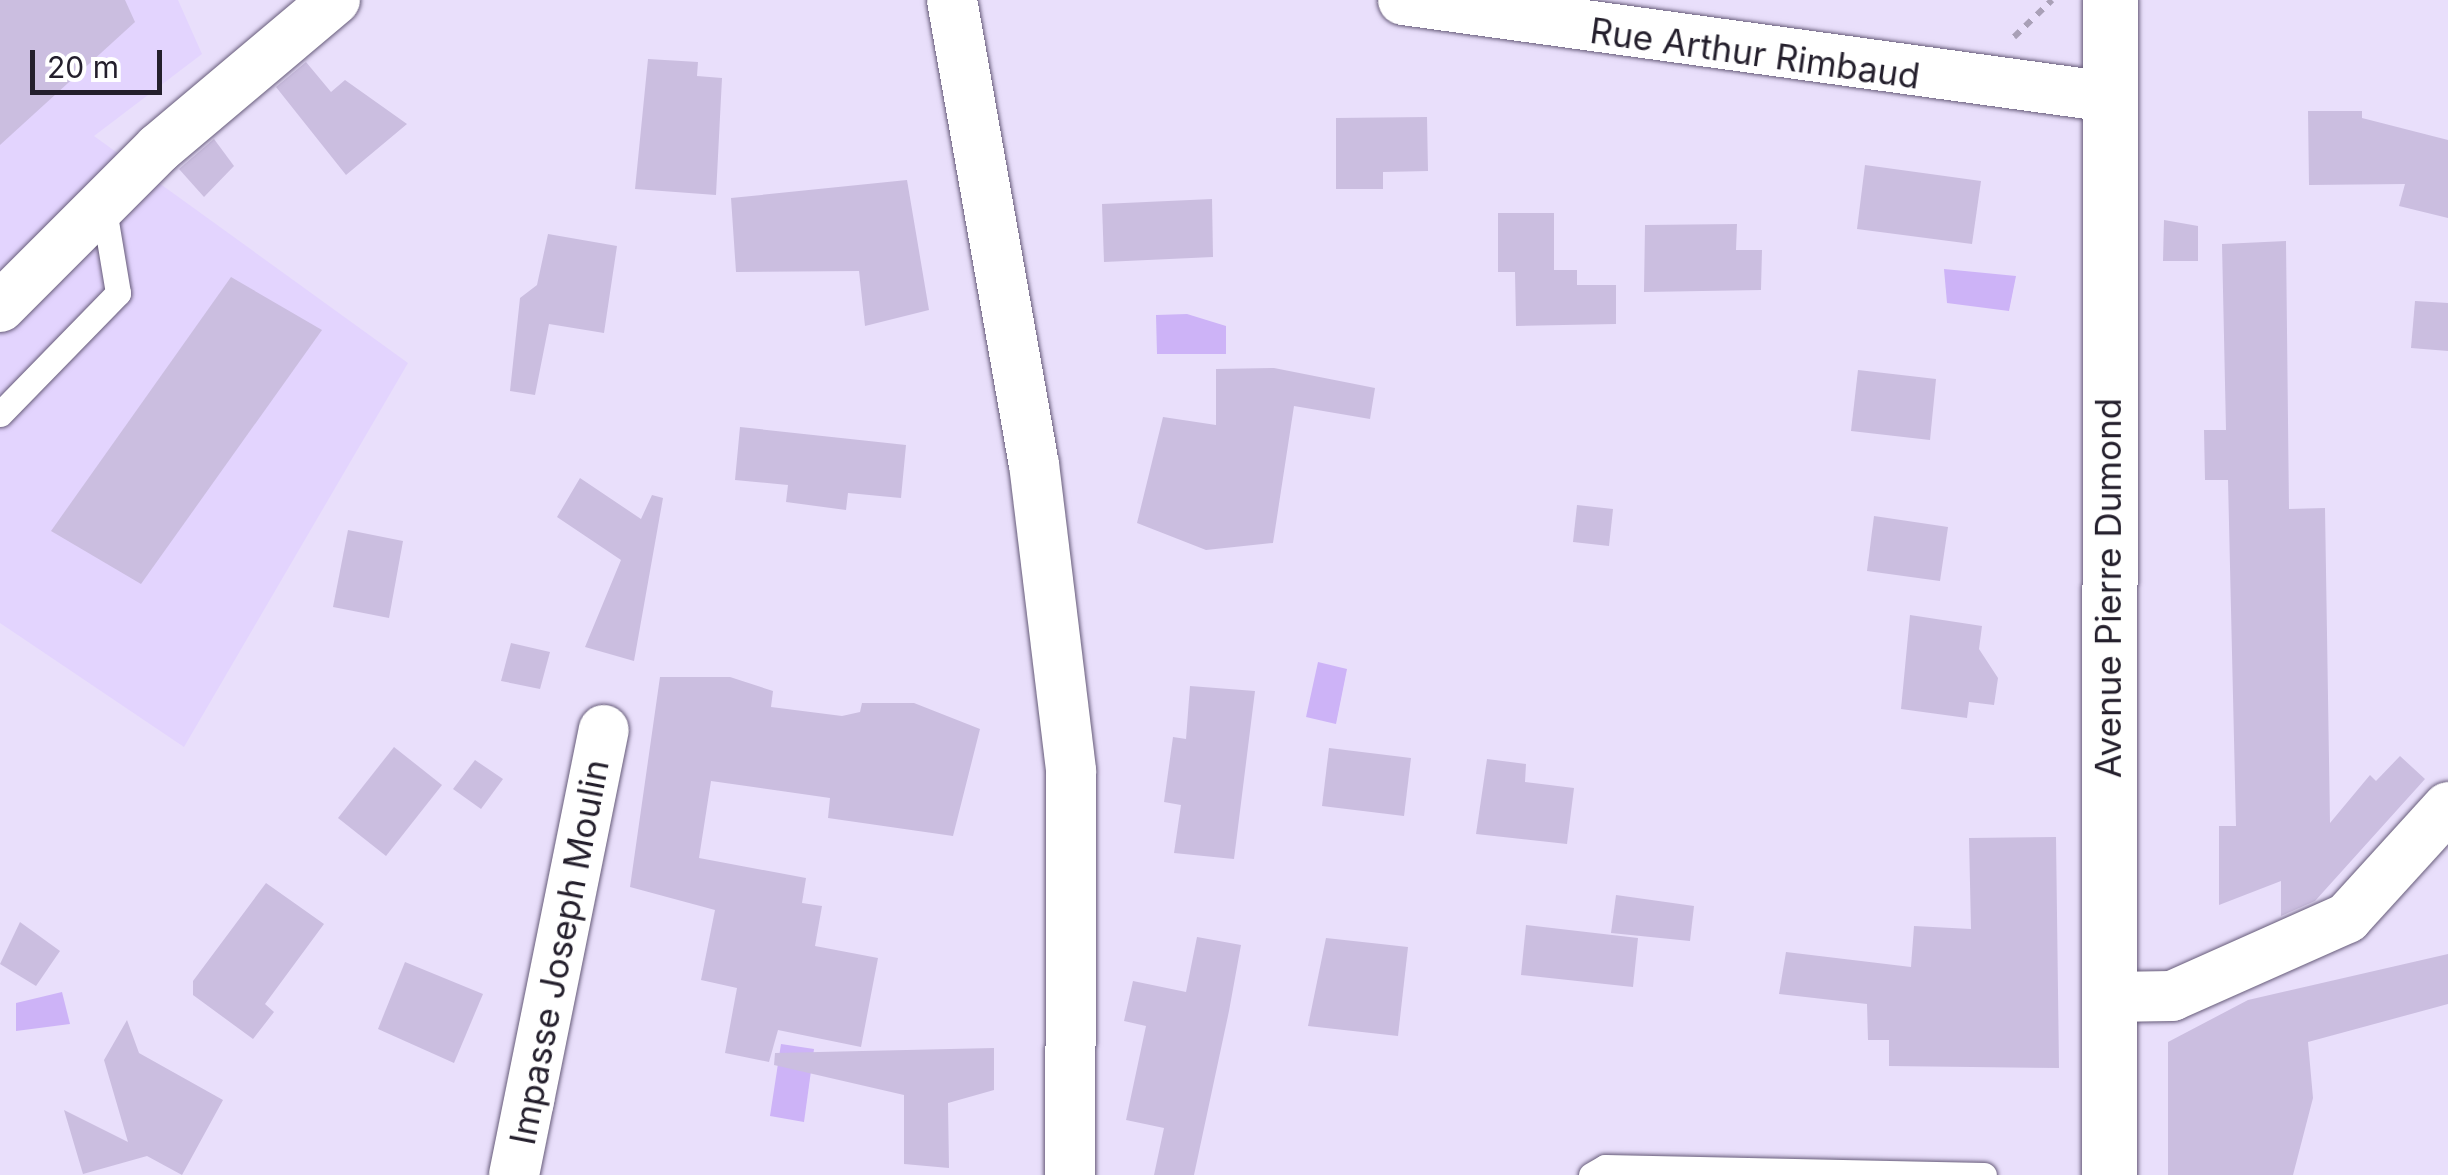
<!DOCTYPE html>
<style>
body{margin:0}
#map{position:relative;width:2448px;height:1175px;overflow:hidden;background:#e9dffb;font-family:Inter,sans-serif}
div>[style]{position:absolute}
.built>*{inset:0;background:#e3d4fe}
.water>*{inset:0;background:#cdb3f7}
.building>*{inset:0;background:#cbbee0}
.path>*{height:6px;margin-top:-3px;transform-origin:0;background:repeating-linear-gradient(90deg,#a9a0b7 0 8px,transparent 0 16px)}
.roads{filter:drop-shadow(0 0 2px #665b79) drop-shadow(0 0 2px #665b79)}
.service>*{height:25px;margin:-12.5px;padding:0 12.5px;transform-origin:12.5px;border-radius:12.5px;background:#fff}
.minor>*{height:50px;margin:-25px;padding:0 25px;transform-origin:25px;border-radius:25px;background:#fff}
.secondary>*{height:55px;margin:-27.5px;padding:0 27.5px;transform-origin:27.5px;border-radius:27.5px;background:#fff}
span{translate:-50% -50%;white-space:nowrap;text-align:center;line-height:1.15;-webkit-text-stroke:8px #fff;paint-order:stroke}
.street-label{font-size:35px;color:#241f2c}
.scale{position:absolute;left:30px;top:50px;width:132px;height:45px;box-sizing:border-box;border:5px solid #241f2c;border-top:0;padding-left:12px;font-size:30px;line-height:35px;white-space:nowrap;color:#241f2c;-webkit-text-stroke:8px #fff;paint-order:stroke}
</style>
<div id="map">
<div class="built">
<div style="clip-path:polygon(0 0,178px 0,202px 54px,94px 136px,408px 363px,184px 747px,0 623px)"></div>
</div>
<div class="water">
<div style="clip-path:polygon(1944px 269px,2016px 276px,2009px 311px,1947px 303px)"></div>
<div style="clip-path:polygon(1187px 314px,1226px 326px,1226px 354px,1157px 354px,1156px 315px)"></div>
<div style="clip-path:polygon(1318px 662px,1347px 669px,1336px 724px,1306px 717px)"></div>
<div style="clip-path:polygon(62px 992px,70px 1024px,16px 1031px,16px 1003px)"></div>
<div style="clip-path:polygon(781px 1044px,814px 1049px,804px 1122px,770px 1116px)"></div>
</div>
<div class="building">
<div style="clip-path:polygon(0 0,125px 0,135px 22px,0 145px)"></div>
<div style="clip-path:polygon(648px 59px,698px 62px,697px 76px,722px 78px,716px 195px,635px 189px)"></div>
<div style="clip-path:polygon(306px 62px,331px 92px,345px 80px,407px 124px,346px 175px,276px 87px)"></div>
<div style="clip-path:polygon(2308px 111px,2362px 111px,2362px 118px,2448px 140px,2448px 218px,2399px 206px,2405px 184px,2309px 185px)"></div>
<div style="clip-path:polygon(1427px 117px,1428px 171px,1383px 172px,1383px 189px,1336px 189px,1336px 118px)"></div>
<div style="clip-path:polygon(214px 139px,234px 166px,204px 197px,179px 169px)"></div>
<div style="clip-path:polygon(1865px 165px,1981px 181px,1972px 244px,1857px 229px)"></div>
<div style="clip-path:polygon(907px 180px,929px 310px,865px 326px,859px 271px,736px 272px,731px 198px)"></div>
<div style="clip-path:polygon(1212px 199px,1213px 257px,1104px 262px,1102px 204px)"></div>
<div style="clip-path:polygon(1498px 213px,1554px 213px,1554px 270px,1577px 270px,1577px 285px,1616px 285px,1616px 324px,1516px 326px,1515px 272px,1498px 272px)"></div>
<div style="clip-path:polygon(2164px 220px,2198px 226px,2198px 261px,2163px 261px)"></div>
<div style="clip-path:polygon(1737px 224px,1736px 250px,1762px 250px,1761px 290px,1644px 292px,1645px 225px)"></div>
<div style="clip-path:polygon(548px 234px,617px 246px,604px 333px,549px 324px,535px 395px,510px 391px,520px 298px,537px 285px)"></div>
<div style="clip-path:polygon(2286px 241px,2289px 509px,2325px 508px,2330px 823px,2370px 775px,2376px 781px,2400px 756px,2425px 779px,2315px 901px,2281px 916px,2281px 881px,2219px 905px,2219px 826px,2236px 826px,2228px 480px,2205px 480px,2204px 430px,2226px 430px,2222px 244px)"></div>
<div style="clip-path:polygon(231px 277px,322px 330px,141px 584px,51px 531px)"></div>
<div style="clip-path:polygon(2415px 301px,2448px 303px,2448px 351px,2411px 348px)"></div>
<div style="clip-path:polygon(1274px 368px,1375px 388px,1370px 419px,1294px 406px,1273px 543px,1206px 550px,1137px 523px,1163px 417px,1216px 425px,1216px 369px)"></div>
<div style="clip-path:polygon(1858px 370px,1936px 379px,1930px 440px,1851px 431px)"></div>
<div style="clip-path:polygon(740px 427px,906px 445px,901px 498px,848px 493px,846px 510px,786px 502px,788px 485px,735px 480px)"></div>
<div style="clip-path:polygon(580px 478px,641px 519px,652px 495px,663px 498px,634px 661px,585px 647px,621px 560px,557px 517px)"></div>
<div style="clip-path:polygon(1577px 505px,1613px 509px,1609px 546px,1573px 542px)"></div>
<div style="clip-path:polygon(1874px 516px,1948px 527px,1940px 581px,1867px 571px)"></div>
<div style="clip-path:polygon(348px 530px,403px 541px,389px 618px,333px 607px)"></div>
<div style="clip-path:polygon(1910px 615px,1982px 626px,1979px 649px,1998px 678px,1994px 705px,1969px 702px,1967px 718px,1901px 709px)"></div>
<div style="clip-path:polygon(511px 643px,550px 652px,540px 689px,501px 681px)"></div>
<div style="clip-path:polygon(660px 677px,730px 677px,773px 691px,771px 707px,842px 716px,860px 712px,862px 703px,914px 703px,980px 729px,953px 836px,828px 818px,830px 798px,711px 781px,699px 858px,806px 878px,802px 903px,822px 906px,815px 946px,878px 958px,861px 1047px,778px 1030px,769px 1062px,725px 1053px,737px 988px,701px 980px,715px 910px,630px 887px)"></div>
<div style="clip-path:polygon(1190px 686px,1255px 691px,1234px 859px,1174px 853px,1181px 805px,1164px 802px,1173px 737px,1186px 739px)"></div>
<div style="clip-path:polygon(394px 747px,442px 785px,386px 856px,338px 818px)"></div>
<div style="clip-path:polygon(1329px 748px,1411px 758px,1404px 816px,1322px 806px)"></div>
<div style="clip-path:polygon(1487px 759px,1526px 764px,1525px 782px,1574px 788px,1567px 844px,1476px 834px)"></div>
<div style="clip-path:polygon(475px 760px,503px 779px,481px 809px,453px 789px)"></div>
<div style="clip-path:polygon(2056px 837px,2059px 1068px,1889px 1066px,1889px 1040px,1868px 1040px,1867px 1004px,1779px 994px,1786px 952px,1911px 967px,1914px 926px,1971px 929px,1969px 838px)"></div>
<div style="clip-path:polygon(266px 883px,324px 924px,265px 1004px,274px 1012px,253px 1039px,193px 995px,193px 981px)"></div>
<div style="clip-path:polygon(1616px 895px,1694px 906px,1690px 941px,1611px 933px)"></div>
<div style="clip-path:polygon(20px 922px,60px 951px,36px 986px,0 964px)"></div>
<div style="clip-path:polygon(1526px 925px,1638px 938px,1633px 987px,1521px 975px)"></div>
<div style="clip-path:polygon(1197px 937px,1241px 945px,1229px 1011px,1194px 1175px,1154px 1175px,1164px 1128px,1126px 1120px,1146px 1026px,1124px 1021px,1133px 981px,1186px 992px)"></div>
<div style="clip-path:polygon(1326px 938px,1408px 947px,1398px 1036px,1308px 1026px)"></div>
<div style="clip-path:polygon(2448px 954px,2448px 1004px,2308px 1042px,2313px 1098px,2293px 1175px,2168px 1175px,2168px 1042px,2248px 1000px)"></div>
<div style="clip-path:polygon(405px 962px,483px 994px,454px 1063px,378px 1029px)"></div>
<div style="clip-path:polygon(127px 1020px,139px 1053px,223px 1100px,182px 1175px,147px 1156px,83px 1174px,64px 1110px,128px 1142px,104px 1060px)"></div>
<div style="clip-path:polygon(994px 1048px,994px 1090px,948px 1103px,949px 1168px,904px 1164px,904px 1095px,774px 1065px,775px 1053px)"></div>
</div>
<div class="path">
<div style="left:2014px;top:37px;width:53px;rotate:-44.2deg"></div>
</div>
<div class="roads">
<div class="service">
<div style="left:0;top:414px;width:169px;rotate:-45.7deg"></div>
<div style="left:118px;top:293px;width:91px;rotate:-99.5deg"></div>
<div style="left:1591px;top:1175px;width:16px;rotate:-30deg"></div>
<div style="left:1605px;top:1167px;width:379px;rotate:1.2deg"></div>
</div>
<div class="minor">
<div style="left:952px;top:0;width:471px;rotate:80deg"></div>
<div style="left:1034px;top:464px;width:309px;rotate:83.1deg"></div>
<div style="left:1071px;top:771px;width:404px;rotate:90.1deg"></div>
<div style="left:1403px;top:0;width:713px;rotate:7.82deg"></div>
<div style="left:0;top:307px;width:225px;rotate:-45deg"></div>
<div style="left:159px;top:148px;width:230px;rotate:-40.1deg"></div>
<div style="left:2109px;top:997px;width:63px;rotate:-0.9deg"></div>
<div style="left:2172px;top:996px;width:192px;rotate:-24deg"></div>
<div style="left:2347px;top:918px;width:150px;rotate:-47.7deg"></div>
<div style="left:514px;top:1175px;width:454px;rotate:-78.6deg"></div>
</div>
<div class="secondary">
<div style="left:2109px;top:1175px;width:1175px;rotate:-89.95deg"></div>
</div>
</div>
<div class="street-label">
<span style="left:1755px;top:53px;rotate:8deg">Rue Arthur Rimbaud</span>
<span style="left:2108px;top:588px;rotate:-90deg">Avenue Pierre Dumond</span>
<span style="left:559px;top:952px;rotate:-79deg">Impasse Joseph Moulin</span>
</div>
<div class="scale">20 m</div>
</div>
